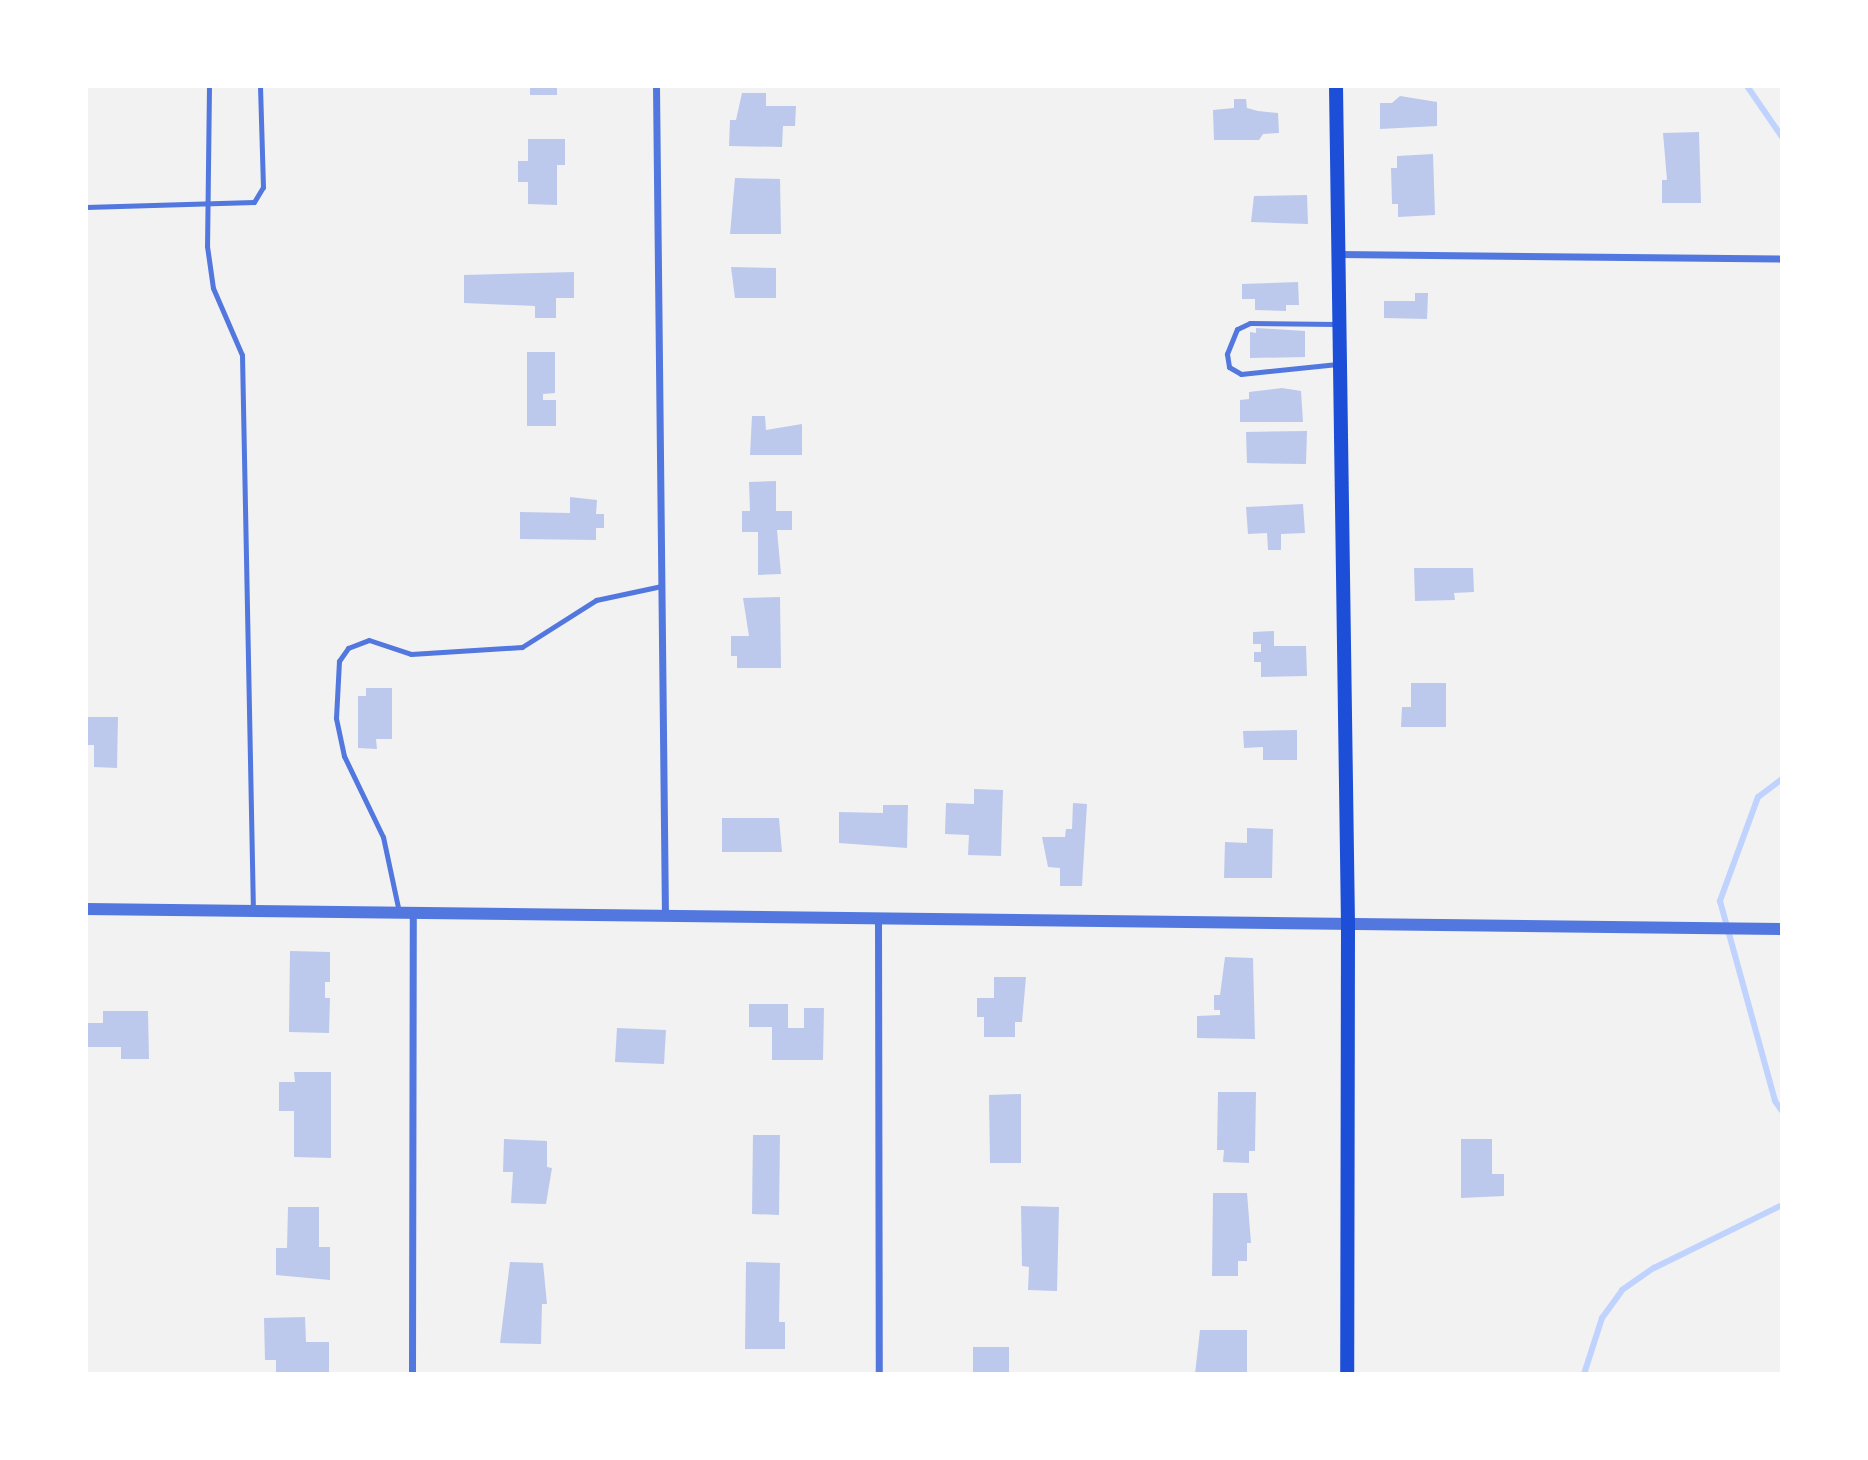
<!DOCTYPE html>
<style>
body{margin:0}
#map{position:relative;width:1868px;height:1460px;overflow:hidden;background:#f2f2f2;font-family:Ubuntu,sans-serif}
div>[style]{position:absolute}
.stream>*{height:6px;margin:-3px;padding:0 3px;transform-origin:3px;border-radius:3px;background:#bfd3fe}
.building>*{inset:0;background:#bdc9ec}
.service>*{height:5px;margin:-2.5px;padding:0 2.5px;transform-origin:2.5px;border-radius:2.5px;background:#5277de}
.minor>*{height:7px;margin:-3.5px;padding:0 3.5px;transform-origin:3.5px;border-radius:3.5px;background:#5277de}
.tertiary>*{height:12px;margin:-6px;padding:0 6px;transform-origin:6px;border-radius:6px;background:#5277de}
.secondary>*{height:14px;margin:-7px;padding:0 7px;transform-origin:7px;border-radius:7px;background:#1d4ed8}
span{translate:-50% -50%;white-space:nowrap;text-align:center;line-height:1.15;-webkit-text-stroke:7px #fff;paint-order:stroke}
.frame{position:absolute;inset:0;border:88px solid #fff;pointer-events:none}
</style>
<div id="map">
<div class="stream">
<div style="left:1747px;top:86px;width:62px;rotate:55.5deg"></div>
<div style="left:1782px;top:779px;width:30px;rotate:143deg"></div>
<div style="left:1758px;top:797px;width:111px;rotate:110.1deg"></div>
<div style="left:1720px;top:901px;width:207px;rotate:74.6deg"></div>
<div style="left:1775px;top:1101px;width:12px;rotate:55deg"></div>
<div style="left:1584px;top:1374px;width:59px;rotate:-72.2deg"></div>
<div style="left:1602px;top:1318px;width:34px;rotate:-54deg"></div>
<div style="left:1622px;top:1290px;width:39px;rotate:-35deg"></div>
<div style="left:1654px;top:1268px;width:143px;rotate:-26.2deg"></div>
</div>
<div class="building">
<div style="clip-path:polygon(530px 86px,557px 86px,557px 95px,530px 95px)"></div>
<div style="clip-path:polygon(742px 93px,766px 93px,766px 106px,796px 106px,795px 126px,783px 126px,782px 147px,729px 146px,730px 120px,736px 120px)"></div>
<div style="clip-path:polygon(1400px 96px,1437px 102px,1437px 126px,1380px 129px,1380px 103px,1392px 103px)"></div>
<div style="clip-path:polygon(1234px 99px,1246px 99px,1247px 108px,1258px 111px,1278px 113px,1279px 133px,1263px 134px,1259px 140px,1214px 140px,1213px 110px,1234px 108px)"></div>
<div style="clip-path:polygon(1699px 132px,1701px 203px,1662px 203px,1662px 180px,1667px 180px,1663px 133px)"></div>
<div style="clip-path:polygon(528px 139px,565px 139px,565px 165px,557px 165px,557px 205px,528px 204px,528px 182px,518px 182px,518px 161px,528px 161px)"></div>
<div style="clip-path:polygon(1433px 154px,1435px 215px,1398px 217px,1398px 204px,1392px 204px,1391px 168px,1397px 168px,1397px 156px)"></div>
<div style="clip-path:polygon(735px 178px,780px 179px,781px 234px,730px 234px)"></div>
<div style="clip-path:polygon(1307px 195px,1308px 224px,1251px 222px,1254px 196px)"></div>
<div style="clip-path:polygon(731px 267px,776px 268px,776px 298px,735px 298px)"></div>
<div style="clip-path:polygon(574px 272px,574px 298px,556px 298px,556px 318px,535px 318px,535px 306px,464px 303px,464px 275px)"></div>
<div style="clip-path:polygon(1298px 282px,1299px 305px,1286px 305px,1286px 311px,1255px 310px,1255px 299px,1242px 299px,1242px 284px)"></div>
<div style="clip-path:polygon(1415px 293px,1428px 293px,1427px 319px,1384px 318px,1384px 301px,1415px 301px)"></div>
<div style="clip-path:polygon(1256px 328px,1305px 331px,1305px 357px,1250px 358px,1250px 332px,1256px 333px)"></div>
<div style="clip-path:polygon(527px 352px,555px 352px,555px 393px,543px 394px,543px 400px,556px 400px,556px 426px,527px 426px)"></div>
<div style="clip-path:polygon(1282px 388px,1301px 391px,1303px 422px,1240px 422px,1240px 400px,1249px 399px,1249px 392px)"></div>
<div style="clip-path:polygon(752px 416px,765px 416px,766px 430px,802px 424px,802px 455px,750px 455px)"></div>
<div style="clip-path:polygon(1307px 431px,1306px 464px,1247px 463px,1246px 432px)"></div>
<div style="clip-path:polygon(776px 481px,776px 511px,792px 511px,792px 530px,777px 530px,781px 574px,758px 575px,758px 532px,742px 532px,742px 511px,750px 511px,749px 482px)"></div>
<div style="clip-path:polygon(570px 497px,597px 500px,596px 514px,604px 514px,604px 528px,596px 528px,596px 540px,520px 539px,520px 512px,570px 513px)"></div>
<div style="clip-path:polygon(1303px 504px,1305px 533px,1281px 534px,1281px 550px,1268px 550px,1267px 533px,1248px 534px,1246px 507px)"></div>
<div style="clip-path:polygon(1414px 568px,1473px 568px,1474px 592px,1454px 593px,1455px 600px,1415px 601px)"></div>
<div style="clip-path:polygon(780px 597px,781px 668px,737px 668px,737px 656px,731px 656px,731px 636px,749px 636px,743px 598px)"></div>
<div style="clip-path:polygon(1274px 631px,1274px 646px,1306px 646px,1307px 676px,1261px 677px,1261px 662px,1254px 662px,1254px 652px,1261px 652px,1261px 644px,1253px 644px,1253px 632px)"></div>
<div style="clip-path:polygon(1411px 683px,1446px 683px,1446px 727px,1401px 727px,1402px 707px,1411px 707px)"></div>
<div style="clip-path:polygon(366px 688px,392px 688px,392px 739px,376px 739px,377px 749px,358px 748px,358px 696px,366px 696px)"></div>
<div style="clip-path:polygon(86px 717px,118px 717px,117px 768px,94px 767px,94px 745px,86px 745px)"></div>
<div style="clip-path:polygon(1297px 730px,1297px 760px,1263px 760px,1263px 747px,1244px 748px,1243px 731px)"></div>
<div style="clip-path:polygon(974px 789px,1003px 790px,1001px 856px,968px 855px,969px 835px,945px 834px,946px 803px,974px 804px)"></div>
<div style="clip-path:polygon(1073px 803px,1087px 804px,1082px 886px,1060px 886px,1060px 868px,1048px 867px,1042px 837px,1065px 837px,1066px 829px,1072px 829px)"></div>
<div style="clip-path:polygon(883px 805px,908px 805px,907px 848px,839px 843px,839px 812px,883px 813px)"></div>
<div style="clip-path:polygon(722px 818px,779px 818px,782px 852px,722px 852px)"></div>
<div style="clip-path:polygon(1247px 828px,1273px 829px,1272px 878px,1224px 878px,1225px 842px,1247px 843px)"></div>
<div style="clip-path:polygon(290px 951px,330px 952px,330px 982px,325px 982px,325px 998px,330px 998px,329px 1033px,289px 1032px)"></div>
<div style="clip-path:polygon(1225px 957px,1253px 958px,1255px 1039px,1197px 1038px,1197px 1016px,1220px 1015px,1220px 1010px,1214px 1010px,1214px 995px,1220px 995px)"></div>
<div style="clip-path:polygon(994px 977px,1026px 977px,1022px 1022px,1015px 1022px,1015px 1037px,984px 1037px,984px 1017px,977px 1017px,977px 998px,994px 998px)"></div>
<div style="clip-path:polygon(749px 1004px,788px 1004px,788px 1028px,804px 1028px,804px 1008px,824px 1008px,823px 1060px,772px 1060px,772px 1027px,749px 1027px)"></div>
<div style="clip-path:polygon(103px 1011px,148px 1011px,149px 1059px,121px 1059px,121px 1047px,86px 1047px,86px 1023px,103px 1023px)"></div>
<div style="clip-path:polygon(617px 1028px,666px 1030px,664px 1064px,615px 1062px)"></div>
<div style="clip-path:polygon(294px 1072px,331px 1072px,331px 1158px,294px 1157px,294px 1111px,279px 1111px,279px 1082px,295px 1082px)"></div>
<div style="clip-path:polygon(1218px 1092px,1256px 1092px,1255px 1151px,1249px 1151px,1249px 1163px,1223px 1162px,1224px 1150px,1217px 1150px)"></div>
<div style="clip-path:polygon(1021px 1094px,1021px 1163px,990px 1163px,989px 1095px)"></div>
<div style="clip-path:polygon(753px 1135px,780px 1135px,779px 1215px,752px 1214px)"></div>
<div style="clip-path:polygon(504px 1139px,547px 1141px,547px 1167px,552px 1168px,546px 1204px,511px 1203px,513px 1172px,503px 1172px)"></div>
<div style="clip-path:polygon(1461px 1139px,1492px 1139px,1492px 1174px,1504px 1174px,1504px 1196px,1461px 1198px)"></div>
<div style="clip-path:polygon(1213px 1193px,1247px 1193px,1251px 1243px,1247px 1243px,1247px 1261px,1238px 1261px,1238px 1276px,1212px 1276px)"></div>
<div style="clip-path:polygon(1021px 1206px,1059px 1207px,1057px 1291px,1028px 1290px,1029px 1267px,1022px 1266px)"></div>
<div style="clip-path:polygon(288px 1207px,319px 1207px,319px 1247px,330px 1247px,330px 1280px,276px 1275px,276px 1248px,287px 1248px)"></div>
<div style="clip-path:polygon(510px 1262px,543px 1263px,547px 1304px,542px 1304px,541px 1344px,500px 1343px)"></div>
<div style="clip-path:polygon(746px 1262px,780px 1263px,779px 1322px,785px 1322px,785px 1349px,745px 1349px)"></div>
<div style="clip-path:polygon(305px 1317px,306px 1342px,329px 1342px,329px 1374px,276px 1374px,276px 1360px,265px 1360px,264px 1318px)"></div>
<div style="clip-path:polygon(1200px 1330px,1247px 1330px,1247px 1374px,1195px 1374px)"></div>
<div style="clip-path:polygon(973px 1347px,1009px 1347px,1009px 1374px,973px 1374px)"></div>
</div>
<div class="service">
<div style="left:209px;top:86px;width:160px;rotate:90.7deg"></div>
<div style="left:207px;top:246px;width:42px;rotate:81.9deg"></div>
<div style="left:213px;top:288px;width:73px;rotate:66.6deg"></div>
<div style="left:242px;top:355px;width:556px;rotate:88.87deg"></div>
<div style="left:86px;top:207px;width:168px;rotate:-1.7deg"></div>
<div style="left:254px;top:202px;width:17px;rotate:-59deg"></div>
<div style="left:263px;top:187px;width:101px;rotate:-91.7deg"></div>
<div style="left:1337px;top:324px;width:87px;rotate:-179.3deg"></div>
<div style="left:1250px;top:323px;width:14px;rotate:155deg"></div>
<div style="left:1237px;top:329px;width:27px;rotate:112deg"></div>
<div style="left:1227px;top:354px;width:13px;rotate:81deg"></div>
<div style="left:1229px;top:367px;width:14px;rotate:30deg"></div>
<div style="left:1241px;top:374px;width:97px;rotate:-5.9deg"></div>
<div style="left:399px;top:912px;width:77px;rotate:-102deg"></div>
<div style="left:383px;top:837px;width:90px;rotate:-115.7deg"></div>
<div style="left:344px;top:756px;width:39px;rotate:-102deg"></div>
<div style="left:336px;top:718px;width:57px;rotate:-87deg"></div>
<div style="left:339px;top:661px;width:16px;rotate:-55deg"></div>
<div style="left:348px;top:648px;width:22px;rotate:-21deg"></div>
<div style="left:369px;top:640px;width:44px;rotate:18.4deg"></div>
<div style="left:411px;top:654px;width:111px;rotate:-3.6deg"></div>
<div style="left:522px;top:647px;width:88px;rotate:-32.4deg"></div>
<div style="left:596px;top:600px;width:67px;rotate:-12deg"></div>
</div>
<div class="minor">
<div style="left:656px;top:86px;width:829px;rotate:89.38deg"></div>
<div style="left:1339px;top:254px;width:443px;rotate:0.6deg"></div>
<div style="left:878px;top:918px;width:456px;rotate:89.9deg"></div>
<div style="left:412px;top:1374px;width:462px;rotate:-89.9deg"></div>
</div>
<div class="tertiary">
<div style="left:86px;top:909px;width:1696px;rotate:0.68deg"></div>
</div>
<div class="secondary">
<div style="left:1336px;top:86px;width:836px;rotate:89.18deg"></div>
<div style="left:1348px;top:922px;width:452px;rotate:90.1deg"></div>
</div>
<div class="frame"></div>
</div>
